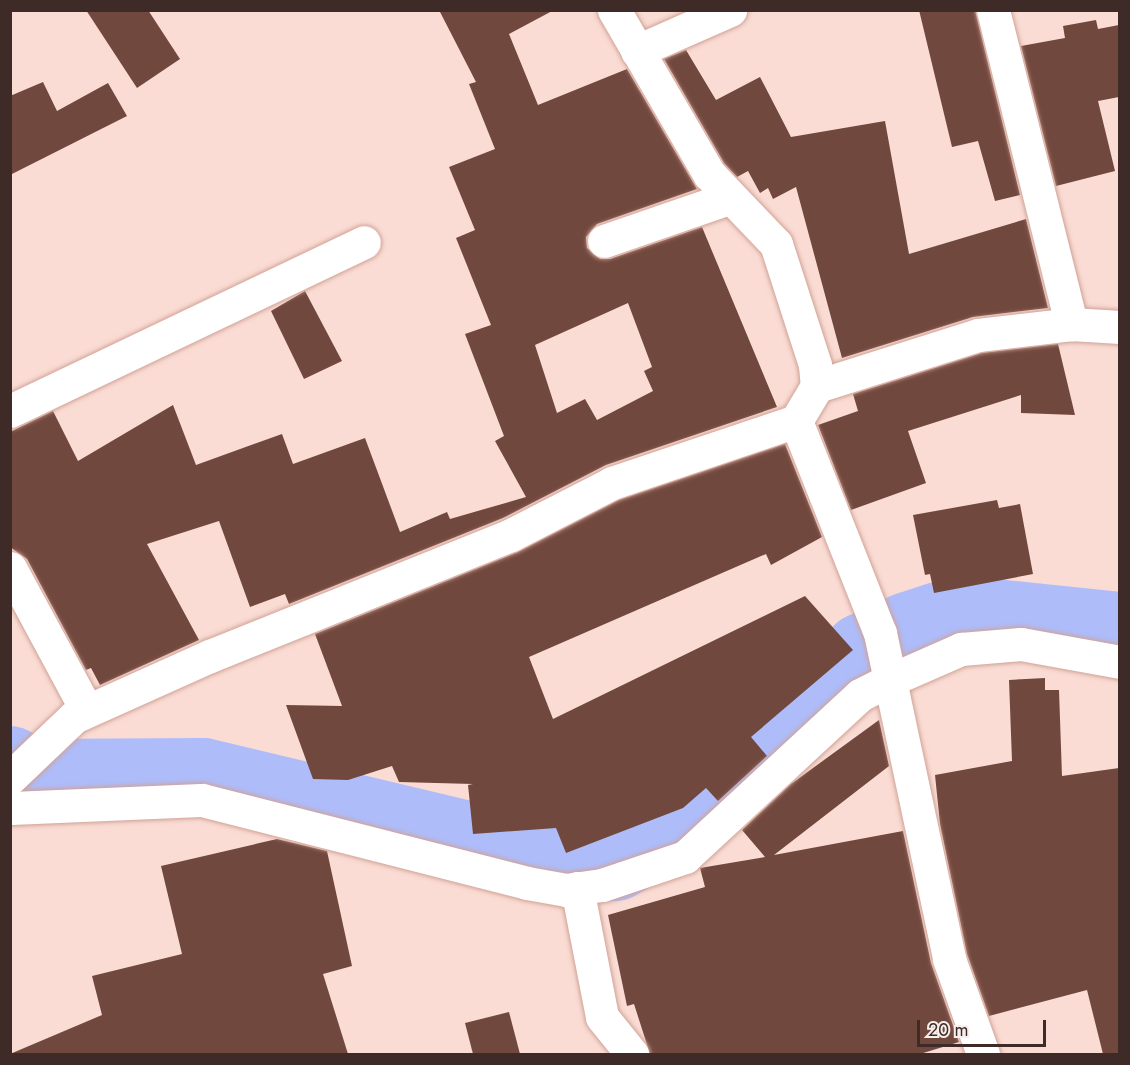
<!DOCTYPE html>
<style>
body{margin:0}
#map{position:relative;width:1130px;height:1065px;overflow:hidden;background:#fadcd4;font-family:Jost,sans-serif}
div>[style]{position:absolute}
.river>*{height:78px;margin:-39px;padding:0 39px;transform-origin:39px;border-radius:39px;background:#aebcfa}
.building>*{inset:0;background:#71483e}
.roads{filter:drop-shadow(0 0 2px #d1a296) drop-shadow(0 0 2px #d1a296)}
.minor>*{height:33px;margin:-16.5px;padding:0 16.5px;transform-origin:16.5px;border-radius:16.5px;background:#fff}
span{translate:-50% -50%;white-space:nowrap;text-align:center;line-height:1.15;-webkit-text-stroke:6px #f8eeeb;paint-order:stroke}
.frame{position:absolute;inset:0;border:12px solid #3e2b27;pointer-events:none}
.scale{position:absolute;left:917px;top:1020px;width:129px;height:27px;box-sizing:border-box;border:3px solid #3e2b27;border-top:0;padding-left:8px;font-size:18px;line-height:21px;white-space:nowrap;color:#3e2b27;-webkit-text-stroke:4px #f8eeeb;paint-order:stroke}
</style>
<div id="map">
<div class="river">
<div style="left:10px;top:765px;width:26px;rotate:31deg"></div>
<div style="left:32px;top:778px;width:171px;rotate:-0.3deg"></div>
<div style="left:203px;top:777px;width:323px;rotate:13.4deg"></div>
<div style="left:517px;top:852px;width:99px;rotate:5.8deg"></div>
<div style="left:615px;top:862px;width:73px;rotate:-28.7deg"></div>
<div style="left:679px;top:827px;width:254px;rotate:-43.6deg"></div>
<div style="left:863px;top:652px;width:50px;rotate:-25deg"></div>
<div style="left:908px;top:631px;width:33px;rotate:-18deg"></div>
<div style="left:939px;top:621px;width:55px;rotate:-3.1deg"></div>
<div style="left:994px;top:618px;width:127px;rotate:5.9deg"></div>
</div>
<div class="building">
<div style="clip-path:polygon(86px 10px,148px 10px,180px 59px,137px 88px)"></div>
<div style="clip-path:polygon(evenodd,439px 10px,554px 10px,509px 34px,538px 105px,627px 69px,697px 189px,597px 224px,586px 237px,587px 248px,600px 259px,610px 259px,702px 227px,777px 407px,606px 465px,503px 518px,289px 604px,285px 594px,250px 607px,219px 521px,147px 544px,199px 640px,100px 685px,91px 668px,86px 670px,27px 559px,10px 547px,10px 432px,53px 411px,78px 461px,173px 405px,196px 465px,282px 434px,293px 464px,365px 438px,400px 532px,447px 512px,450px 519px,526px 497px,495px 441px,504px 436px,465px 334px,491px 325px,456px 238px,475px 230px,449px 167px,495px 149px,469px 84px,476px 82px,439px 10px,628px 303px,652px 367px,644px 371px,653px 391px,597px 420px,585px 399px,557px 413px,535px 345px,628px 303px)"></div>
<div style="clip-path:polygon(919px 10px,975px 10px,1020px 195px,995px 201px,978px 141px,952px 147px)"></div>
<div style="clip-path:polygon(1096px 20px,1098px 29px,1119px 25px,1119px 97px,1098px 101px,1115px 171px,1056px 186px,1021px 46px,1065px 38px,1063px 26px)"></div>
<div style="clip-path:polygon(686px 50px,716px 100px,760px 77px,791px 137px,885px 121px,909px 254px,1026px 219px,1048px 308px,973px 317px,842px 358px,796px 187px,773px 199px,768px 188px,760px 193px,748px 171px,737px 177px,724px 163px,664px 59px)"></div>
<div style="clip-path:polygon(43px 82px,57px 111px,108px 83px,127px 116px,10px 175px,10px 96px)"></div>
<div style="clip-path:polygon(305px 291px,342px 361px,304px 379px,271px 311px)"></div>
<div style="clip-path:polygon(1058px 344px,1075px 415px,1021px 413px,1021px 395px,908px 431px,926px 483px,851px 510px,818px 425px,858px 411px,853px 394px,982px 353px)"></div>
<div style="clip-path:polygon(785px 444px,822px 537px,771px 565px,766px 554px,529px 657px,553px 719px,805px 596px,853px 650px,751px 737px,767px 756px,718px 801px,706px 788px,683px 808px,566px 853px,556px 828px,473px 834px,468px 785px,473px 784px,399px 782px,392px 766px,348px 780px,313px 779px,286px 705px,342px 706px,315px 634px,518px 552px,619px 500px)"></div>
<div style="clip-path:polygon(997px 500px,999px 508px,1020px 504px,1033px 574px,934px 593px,930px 574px,925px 575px,913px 515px)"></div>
<div style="clip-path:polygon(1045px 678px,1045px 690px,1059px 690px,1062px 776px,1119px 768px,1119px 1054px,1103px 1054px,1087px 990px,989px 1016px,967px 954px,940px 824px,935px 775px,1012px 761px,1009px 680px)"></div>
<div style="clip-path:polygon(879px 720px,889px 766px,774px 855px,903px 831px,931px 963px,959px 1042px,920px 1054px,650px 1054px,634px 1004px,627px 1006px,608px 915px,705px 887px,700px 868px,765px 857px,742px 830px,791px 784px)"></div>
<div style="clip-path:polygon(277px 839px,327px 851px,352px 966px,323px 974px,348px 1054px,10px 1054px,102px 1015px,92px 976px,182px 954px,161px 866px)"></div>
<div style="clip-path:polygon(509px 1012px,520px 1054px,473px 1054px,465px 1023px)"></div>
</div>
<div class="roads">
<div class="minor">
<div style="left:614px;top:10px;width:190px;rotate:59.9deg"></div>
<div style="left:709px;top:174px;width:97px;rotate:46.3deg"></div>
<div style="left:776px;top:244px;width:127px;rotate:72.1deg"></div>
<div style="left:815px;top:365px;width:21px;rotate:85deg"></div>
<div style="left:817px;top:386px;width:41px;rotate:121deg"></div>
<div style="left:796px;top:421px;width:228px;rotate:68.4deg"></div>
<div style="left:880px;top:633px;width:333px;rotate:78deg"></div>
<div style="left:949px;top:959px;width:101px;rotate:70.3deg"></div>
<div style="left:993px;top:10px;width:324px;rotate:76deg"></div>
<div style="left:637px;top:51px;width:102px;rotate:-23.8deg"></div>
<div style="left:604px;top:241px;width:132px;rotate:-19deg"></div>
<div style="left:817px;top:386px;width:169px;rotate:-17.6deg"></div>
<div style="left:978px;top:335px;width:94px;rotate:-6.7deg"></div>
<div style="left:1071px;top:324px;width:49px;rotate:3.5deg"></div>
<div style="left:10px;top:411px;width:392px;rotate:-25.5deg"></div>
<div style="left:10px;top:568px;width:162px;rotate:61.7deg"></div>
<div style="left:10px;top:778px;width:88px;rotate:-43.6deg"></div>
<div style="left:74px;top:717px;width:149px;rotate:-24.2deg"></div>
<div style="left:210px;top:656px;width:324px;rotate:-21.9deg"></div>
<div style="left:511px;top:535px;width:114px;rotate:-27.2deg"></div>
<div style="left:612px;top:483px;width:194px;rotate:-18.6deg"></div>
<div style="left:10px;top:808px;width:192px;rotate:-2.4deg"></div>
<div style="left:202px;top:800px;width:335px;rotate:14.3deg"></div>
<div style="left:527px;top:883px;width:40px;rotate:10deg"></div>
<div style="left:566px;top:890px;width:36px;rotate:-8deg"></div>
<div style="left:602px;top:885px;width:88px;rotate:-18.6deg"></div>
<div style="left:685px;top:857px;width:238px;rotate:-42.8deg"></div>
<div style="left:860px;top:695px;width:31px;rotate:-27deg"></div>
<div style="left:888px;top:681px;width:80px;rotate:-23.7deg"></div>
<div style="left:961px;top:649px;width:60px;rotate:-4.8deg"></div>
<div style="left:1021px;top:644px;width:101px;rotate:10.3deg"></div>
<div style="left:577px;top:888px;width:131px;rotate:79deg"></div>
<div style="left:602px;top:1017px;width:48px;rotate:51deg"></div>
</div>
</div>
<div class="frame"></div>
<div class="scale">20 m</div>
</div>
